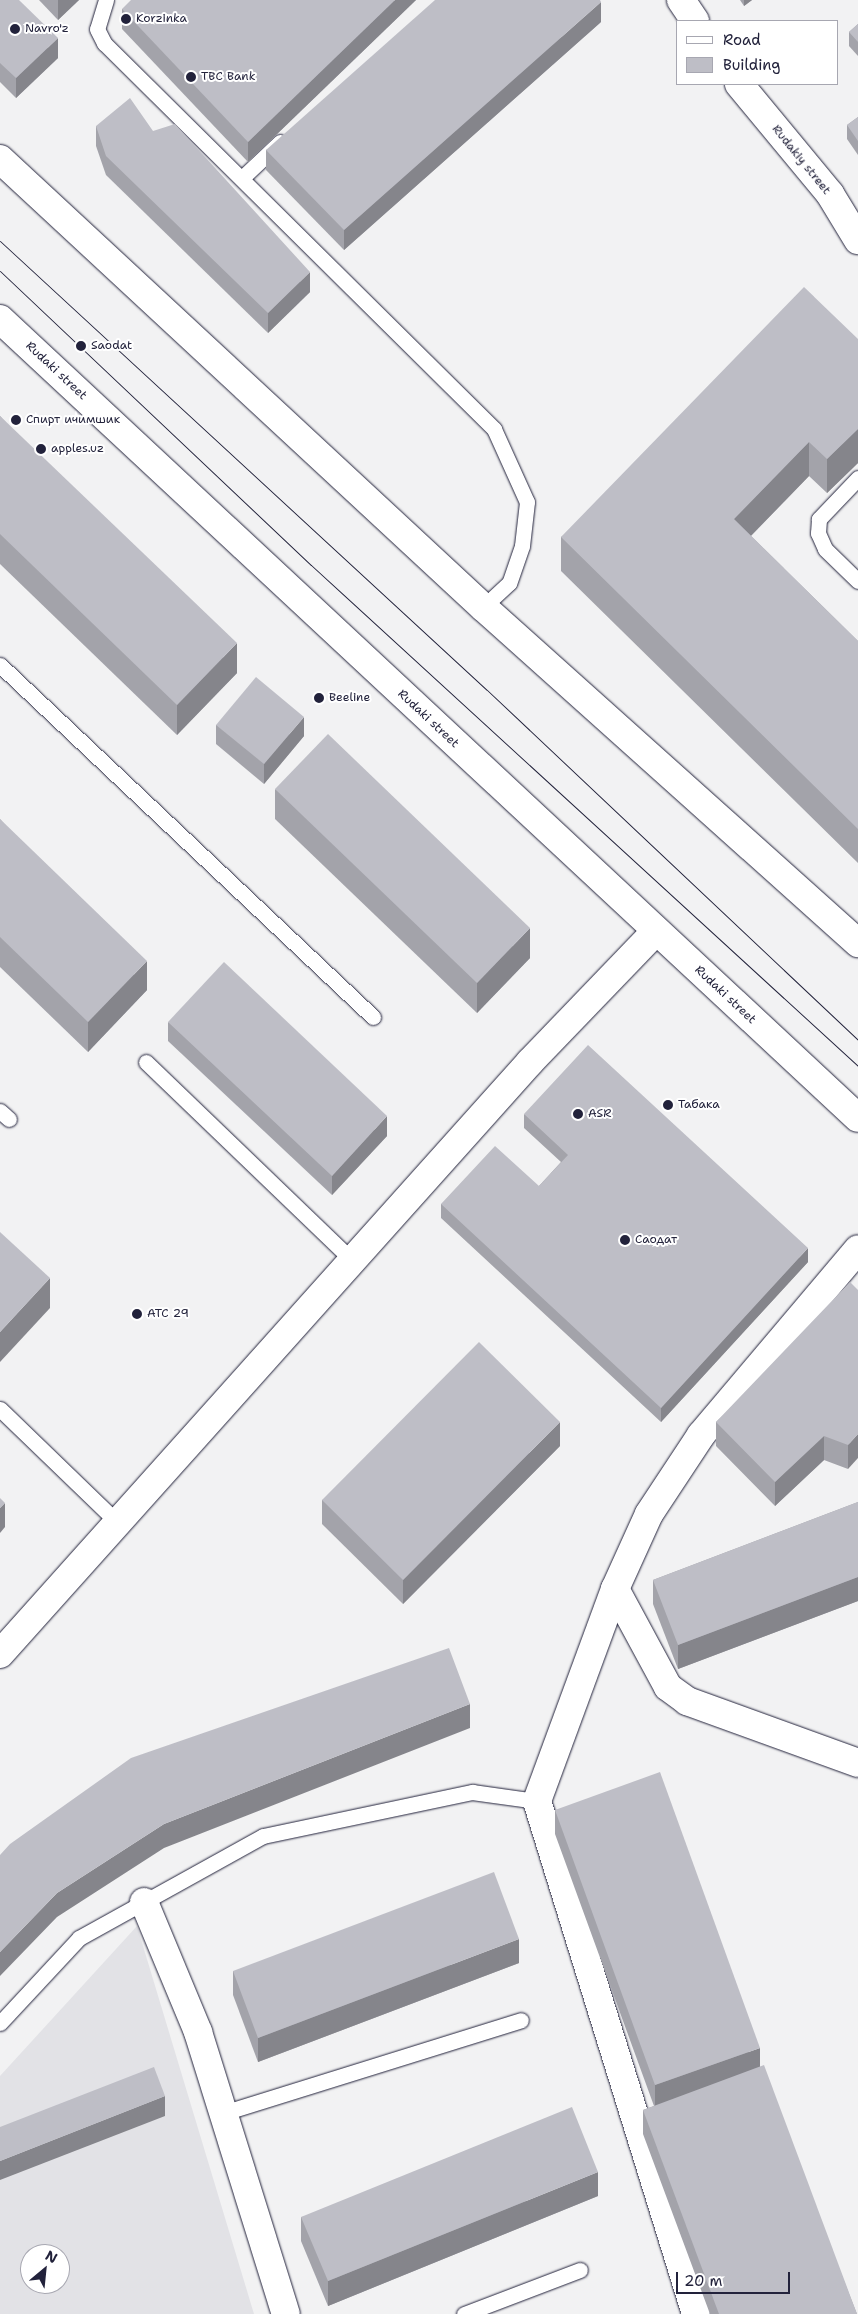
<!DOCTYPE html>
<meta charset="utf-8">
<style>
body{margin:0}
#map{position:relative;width:858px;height:2314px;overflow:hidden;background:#f2f2f3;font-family:"Shantell Sans",sans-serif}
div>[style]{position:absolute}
.built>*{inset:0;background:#e2e2e6}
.roads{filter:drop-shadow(0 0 1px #22223b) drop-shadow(0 0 1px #22223b)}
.lane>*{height:15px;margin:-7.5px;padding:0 7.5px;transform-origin:7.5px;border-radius:7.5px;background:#fff}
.street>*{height:28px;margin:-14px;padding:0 14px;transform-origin:14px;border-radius:14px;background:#fff}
.primary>*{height:28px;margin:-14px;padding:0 14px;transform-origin:14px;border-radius:14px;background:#fff}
.tram>*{height:1px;margin:-0.5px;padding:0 0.5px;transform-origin:0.5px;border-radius:0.5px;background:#22223b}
.wall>*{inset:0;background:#a3a3aa}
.shaded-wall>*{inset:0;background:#85858b}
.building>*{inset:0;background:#bebec6}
.dots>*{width:14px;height:14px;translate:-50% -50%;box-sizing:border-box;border:2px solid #fff;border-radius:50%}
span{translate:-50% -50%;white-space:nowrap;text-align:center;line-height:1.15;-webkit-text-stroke:4px #fff;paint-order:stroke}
.poi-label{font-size:12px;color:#22223b}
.left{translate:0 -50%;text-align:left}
.street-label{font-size:12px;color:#22223b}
.legend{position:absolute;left:676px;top:20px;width:162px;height:65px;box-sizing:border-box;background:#fff;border:1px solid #a7a7b1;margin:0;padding:6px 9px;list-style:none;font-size:15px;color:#22223b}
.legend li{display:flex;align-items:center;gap:10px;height:25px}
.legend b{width:25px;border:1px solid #a7a7b1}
.north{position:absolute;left:20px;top:2244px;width:50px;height:50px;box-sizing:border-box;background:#fff;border:1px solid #a7a7b1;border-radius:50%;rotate:28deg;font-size:14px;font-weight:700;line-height:20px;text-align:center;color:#22223b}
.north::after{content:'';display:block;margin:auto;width:18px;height:22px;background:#22223b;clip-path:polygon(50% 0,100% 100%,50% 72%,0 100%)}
.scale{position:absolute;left:676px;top:2272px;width:114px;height:22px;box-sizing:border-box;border:2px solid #22223b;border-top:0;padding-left:6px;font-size:15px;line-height:18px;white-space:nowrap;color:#22223b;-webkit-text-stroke:4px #fff;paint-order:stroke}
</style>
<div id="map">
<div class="built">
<div style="clip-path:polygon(evenodd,137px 1926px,254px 2314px,0 2314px,0 2076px,137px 1926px,30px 2254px,60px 2254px,60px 2284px,30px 2284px,30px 2254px)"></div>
</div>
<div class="roads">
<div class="lane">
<div style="left:106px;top:0;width:30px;rotate:107deg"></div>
<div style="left:97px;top:29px;width:16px;rotate:63deg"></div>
<div style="left:104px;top:43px;width:549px;rotate:44.7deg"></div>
<div style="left:494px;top:429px;width:80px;rotate:65.7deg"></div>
<div style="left:527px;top:502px;width:44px;rotate:96.5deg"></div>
<div style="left:522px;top:546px;width:39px;rotate:109deg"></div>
<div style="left:509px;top:583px;width:35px;rotate:137deg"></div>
<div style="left:243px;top:177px;width:51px;rotate:-43.4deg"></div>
<div style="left:858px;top:478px;width:57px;rotate:133.6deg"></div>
<div style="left:819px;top:519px;width:14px;rotate:94deg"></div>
<div style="left:818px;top:533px;width:17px;rotate:66deg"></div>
<div style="left:825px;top:549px;width:46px;rotate:44.1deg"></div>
<div style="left:0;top:665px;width:513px;rotate:43.34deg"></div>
<div style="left:146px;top:1062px;width:287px;rotate:43.9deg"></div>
<div style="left:0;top:1111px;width:12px;rotate:42deg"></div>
<div style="left:0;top:1409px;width:165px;rotate:44deg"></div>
<div style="left:0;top:2023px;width:116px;rotate:-47.1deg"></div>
<div style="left:79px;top:1938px;width:210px;rotate:-29deg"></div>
<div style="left:263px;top:1836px;width:214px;rotate:-11.9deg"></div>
<div style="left:472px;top:1792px;width:66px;rotate:7.9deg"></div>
<div style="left:223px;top:2113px;width:312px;rotate:-17.3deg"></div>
<div style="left:464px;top:2314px;width:124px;rotate:-20.8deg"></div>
</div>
<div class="street">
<div style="left:681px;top:0;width:25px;rotate:56deg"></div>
<div style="left:739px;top:84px;width:143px;rotate:50.4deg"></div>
<div style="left:830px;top:194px;width:54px;rotate:58.7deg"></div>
<div style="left:615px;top:1589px;width:111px;rotate:61.6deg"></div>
<div style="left:668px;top:1687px;width:24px;rotate:36deg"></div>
<div style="left:687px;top:1701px;width:182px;rotate:19.9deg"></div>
<div style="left:0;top:1654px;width:795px;rotate:-48.16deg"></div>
<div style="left:530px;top:1062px;width:182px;rotate:-46.1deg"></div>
<div style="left:144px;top:1902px;width:141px;rotate:67.4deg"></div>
<div style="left:198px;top:2032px;width:295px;rotate:72.7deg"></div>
<div style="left:696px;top:2314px;width:537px;rotate:-107.22deg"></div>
<div style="left:537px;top:1801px;width:226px;rotate:-69.8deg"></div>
<div style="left:615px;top:1589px;width:82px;rotate:-65.6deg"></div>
<div style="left:649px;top:1514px;width:95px;rotate:-56.6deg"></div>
<div style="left:701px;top:1435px;width:243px;rotate:-49.8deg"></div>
</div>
<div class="primary">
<div style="left:0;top:159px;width:659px;rotate:42.85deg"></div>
<div style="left:483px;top:607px;width:504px;rotate:41.86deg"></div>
<div style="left:0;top:319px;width:1172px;rotate:42.96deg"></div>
</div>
</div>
<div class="tram">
<div style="left:0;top:241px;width:662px;rotate:42.68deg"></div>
<div style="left:487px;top:690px;width:510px;rotate:43.33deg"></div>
<div style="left:0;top:271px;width:428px;rotate:43.4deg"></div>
<div style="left:311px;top:565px;width:742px;rotate:42.49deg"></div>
</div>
<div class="wall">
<div style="clip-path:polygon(0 0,58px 58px,16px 98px,0 82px)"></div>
<div style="clip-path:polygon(39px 0,79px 0,58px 20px)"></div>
<div style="clip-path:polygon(416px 0,248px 162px,122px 29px,122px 9px)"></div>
<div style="clip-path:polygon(740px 0,752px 0,744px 6px)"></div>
<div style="clip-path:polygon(601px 22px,344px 250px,266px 170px,266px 150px)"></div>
<div style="clip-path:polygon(858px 24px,858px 56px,849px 46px,849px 32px)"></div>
<div style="clip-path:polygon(858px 117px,858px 155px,847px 139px,847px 125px)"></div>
<div style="clip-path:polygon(96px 126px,153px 131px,310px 292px,268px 333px,106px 175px,96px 146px)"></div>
<div style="clip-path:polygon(858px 339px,858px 463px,827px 493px,809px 476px,751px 536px,858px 641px,858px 863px,561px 571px,561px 537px)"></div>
<div style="clip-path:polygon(0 416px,237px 673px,177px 735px,0 564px)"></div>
<div style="clip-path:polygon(216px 725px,304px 736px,264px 784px,216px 744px)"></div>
<div style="clip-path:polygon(275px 789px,530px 958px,477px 1013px,275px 819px)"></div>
<div style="clip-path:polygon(0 819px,147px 990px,88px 1052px,0 967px)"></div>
<div style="clip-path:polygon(168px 1022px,387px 1136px,332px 1195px,168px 1041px)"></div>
<div style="clip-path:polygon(524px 1114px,808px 1262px,661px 1422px,441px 1218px,441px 1204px,539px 1186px,561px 1162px,524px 1128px)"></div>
<div style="clip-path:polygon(858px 1290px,848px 1469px,824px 1460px,775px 1506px,716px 1446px,716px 1422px)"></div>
<div style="clip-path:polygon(560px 1446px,403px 1604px,322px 1524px,322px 1500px)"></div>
<div style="clip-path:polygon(858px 1502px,858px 1601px,678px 1669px,653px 1604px,653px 1580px)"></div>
<div style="clip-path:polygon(555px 1810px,760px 2067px,857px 2314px,710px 2314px,643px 2134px,643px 2110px,654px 2106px,555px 1834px)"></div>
<div style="clip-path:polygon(519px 1963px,258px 2062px,233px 1995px,233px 1971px)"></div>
<div style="clip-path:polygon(598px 2196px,328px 2306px,301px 2241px,301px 2217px)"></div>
</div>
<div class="shaded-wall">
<div style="clip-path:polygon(58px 0,79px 0,58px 20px)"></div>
<div style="clip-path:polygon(395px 0,416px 0,248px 162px,248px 142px)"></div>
<div style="clip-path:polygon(744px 0,752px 0,744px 6px)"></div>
<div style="clip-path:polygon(601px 2px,601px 22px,344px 250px,344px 230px)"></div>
<div style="clip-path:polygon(58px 38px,58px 58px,16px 98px,16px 78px)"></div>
<div style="clip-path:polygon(310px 272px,310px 292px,268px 333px,268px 313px)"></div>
<div style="clip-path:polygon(858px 429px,858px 463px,827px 493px,827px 459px)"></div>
<div style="clip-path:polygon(809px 442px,809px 476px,734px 553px,734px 519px)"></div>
<div style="clip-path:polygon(237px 643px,237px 673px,177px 735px,177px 705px)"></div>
<div style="clip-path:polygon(304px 717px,304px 736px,264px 784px,264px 764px)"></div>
<div style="clip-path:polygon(530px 928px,530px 958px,477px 1013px,477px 983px)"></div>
<div style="clip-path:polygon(147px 961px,147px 990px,88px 1052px,88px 1022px)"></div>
<div style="clip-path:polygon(387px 1116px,387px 1136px,332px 1195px,332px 1176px)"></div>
<div style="clip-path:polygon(808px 1248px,808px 1262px,661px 1422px,661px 1408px)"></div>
<div style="clip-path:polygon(50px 1278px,50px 1308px,0 1362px,0 1332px)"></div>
<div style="clip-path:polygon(560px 1422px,560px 1446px,403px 1604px,403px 1580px)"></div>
<div style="clip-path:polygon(858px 1434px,858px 1458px,848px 1469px,848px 1445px)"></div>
<div style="clip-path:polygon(824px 1436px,824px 1460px,775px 1506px,775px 1482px)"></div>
<div style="clip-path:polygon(5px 1503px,5px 1527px,0 1533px,0 1508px)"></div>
<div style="clip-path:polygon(858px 1577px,858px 1601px,678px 1669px,678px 1645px)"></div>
<div style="clip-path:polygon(470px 1704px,470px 1728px,164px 1848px,57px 1917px,0 1976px,0 1952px,57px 1893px,164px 1824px)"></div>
<div style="clip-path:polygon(519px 1939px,519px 1963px,258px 2062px,258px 2038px)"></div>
<div style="clip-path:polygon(760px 2048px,760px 2072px,655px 2109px,655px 2085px)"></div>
<div style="clip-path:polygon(165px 2096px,165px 2116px,0 2180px,0 2161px)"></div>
<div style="clip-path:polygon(598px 2172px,598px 2196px,328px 2306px,328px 2281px)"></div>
</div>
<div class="building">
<div style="clip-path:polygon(0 0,19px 0,58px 38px,16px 78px,0 63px)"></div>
<div style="clip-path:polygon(131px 0,395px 0,248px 142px,122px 9px)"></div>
<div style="clip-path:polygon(435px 0,600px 0,601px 2px,344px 230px,266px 150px)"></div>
<div style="clip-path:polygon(858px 24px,858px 42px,849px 32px)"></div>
<div style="clip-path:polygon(130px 98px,153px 131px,175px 124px,310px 272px,268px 313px,106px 156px,96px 126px)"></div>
<div style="clip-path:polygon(858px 117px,858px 141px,847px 125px)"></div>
<div style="clip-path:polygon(804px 287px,858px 339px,858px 429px,827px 459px,809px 442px,734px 519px,858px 641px,858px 829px,561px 537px)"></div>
<div style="clip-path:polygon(0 416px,237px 643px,177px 705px,0 534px)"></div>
<div style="clip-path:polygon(256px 677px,304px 717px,264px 764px,216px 725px)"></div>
<div style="clip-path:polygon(328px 734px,530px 928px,477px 983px,275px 789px)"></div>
<div style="clip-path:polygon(0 819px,147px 961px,88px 1022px,0 937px)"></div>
<div style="clip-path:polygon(224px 962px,387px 1116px,332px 1176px,168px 1022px)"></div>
<div style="clip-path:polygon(588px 1045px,808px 1248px,661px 1408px,441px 1204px,495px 1146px,539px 1186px,568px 1155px,524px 1114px)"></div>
<div style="clip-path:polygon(0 1232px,50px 1278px,0 1332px)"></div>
<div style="clip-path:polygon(850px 1282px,858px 1290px,858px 1434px,848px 1445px,824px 1436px,775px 1482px,716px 1422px)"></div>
<div style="clip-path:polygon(479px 1342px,560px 1422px,403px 1580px,322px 1500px)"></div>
<div style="clip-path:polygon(0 1498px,5px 1503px,0 1508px)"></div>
<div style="clip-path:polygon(858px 1502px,858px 1577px,678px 1645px,653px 1580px)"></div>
<div style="clip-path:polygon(449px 1648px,470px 1704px,164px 1824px,57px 1893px,0 1952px,0 1855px,10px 1844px,131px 1758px)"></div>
<div style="clip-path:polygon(660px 1772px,760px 2048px,655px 2085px,555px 1810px)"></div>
<div style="clip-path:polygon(494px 1872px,519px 1939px,258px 2038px,233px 1971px)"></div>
<div style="clip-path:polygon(764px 2065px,857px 2314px,719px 2314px,643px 2110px)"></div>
<div style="clip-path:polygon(154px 2067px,165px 2096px,0 2161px,0 2127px)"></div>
<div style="clip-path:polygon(572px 2107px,598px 2172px,328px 2281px,301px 2217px)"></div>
</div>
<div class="dots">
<div style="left:126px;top:19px;background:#22223b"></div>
<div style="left:15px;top:29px;background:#22223b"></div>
<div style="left:191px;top:77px;background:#22223b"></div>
<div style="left:81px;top:346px;background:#22223b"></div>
<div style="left:16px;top:420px;background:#22223b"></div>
<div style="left:41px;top:449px;background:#22223b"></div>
<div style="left:319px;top:698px;background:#22223b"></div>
<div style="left:668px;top:1105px;background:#22223b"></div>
<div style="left:578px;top:1114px;background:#22223b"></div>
<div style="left:625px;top:1240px;background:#22223b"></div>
<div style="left:137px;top:1314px;background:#22223b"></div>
</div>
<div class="poi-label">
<span class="left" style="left:136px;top:19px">Korzinka</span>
<span class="left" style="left:25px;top:29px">Navro'z</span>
<span class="left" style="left:201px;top:77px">TBC Bank</span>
<span class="left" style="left:91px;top:346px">Saodat</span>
<span class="left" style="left:26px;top:420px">Спирт ичимшик</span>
<span class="left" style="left:51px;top:449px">apples.uz</span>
<span class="left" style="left:329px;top:698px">Beeline</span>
<span class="left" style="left:678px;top:1105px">Табака</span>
<span class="left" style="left:588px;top:1114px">ASR</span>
<span class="left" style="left:635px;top:1240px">Саодат</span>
<span class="left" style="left:147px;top:1314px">АТС 29</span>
</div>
<div class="street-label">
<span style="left:801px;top:160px;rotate:51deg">Rudakiy street</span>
<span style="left:56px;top:371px;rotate:43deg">Rudaki street</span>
<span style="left:428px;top:719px;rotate:43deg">Rudaki street</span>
<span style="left:725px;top:995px;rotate:43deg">Rudaki street</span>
</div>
<ul class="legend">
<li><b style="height:6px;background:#fff"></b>Road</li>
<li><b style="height:14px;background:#bebec6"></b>Building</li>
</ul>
<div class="north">N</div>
<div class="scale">20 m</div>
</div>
